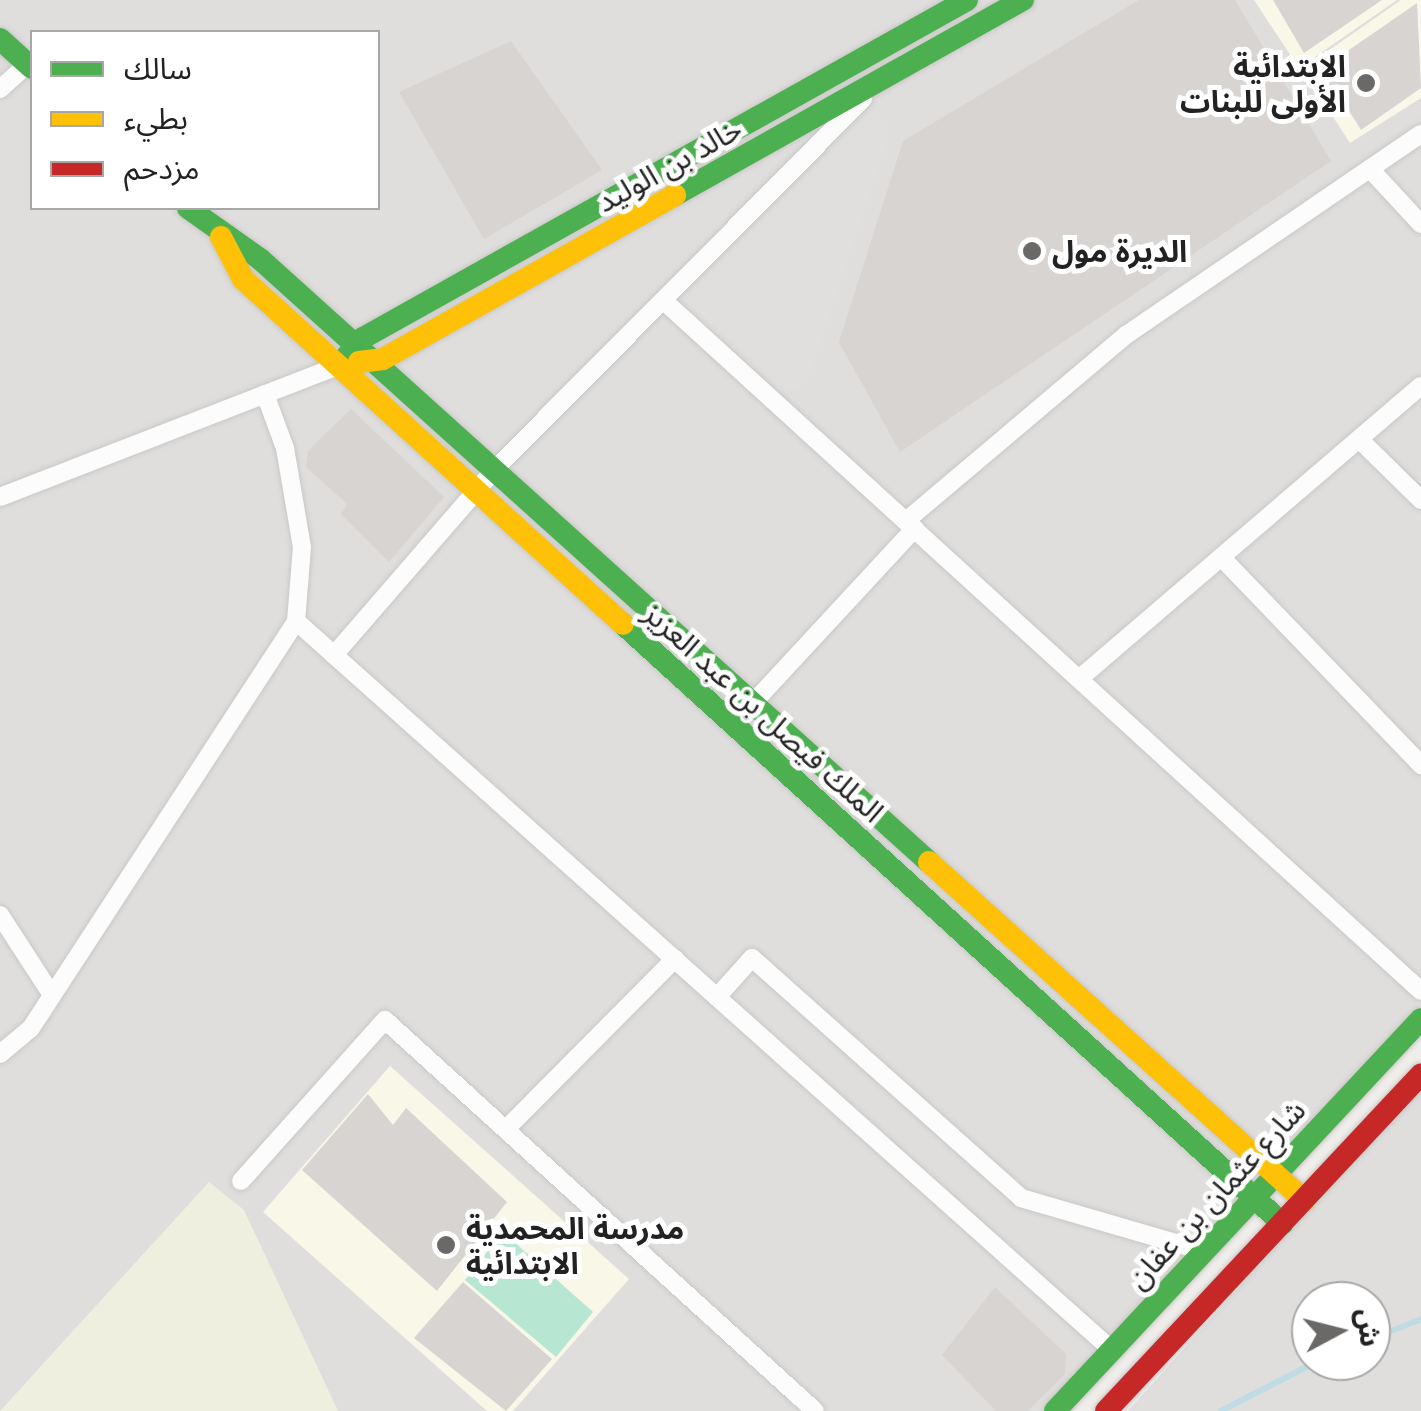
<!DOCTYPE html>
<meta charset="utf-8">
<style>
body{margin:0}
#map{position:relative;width:1421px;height:1411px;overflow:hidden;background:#f0eeeb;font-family:Quicksand,"Noto Sans Arabic",sans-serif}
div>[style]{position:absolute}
.residential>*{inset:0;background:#dfdedc}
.education>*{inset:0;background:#f8f7e8}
.farmland>*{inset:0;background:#efefdf}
.pitch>*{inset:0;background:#b7e6d2}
.parking>*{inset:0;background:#e0dfde}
.stream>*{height:6px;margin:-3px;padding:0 3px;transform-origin:3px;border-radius:3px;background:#bfdbe3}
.building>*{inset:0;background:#d7d4d2}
.roads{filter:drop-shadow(0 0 2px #c9c8c7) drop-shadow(0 0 2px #c9c8c7)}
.street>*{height:18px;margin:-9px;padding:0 9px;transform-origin:9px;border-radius:9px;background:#fdfcfc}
.fast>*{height:22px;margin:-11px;padding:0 11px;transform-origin:11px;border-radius:11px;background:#4caf50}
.slow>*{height:22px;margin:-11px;padding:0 11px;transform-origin:11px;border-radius:11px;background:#ffc107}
.jam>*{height:22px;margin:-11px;padding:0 11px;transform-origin:11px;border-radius:11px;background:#c62828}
.dots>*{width:28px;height:28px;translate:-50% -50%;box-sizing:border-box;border:5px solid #fff;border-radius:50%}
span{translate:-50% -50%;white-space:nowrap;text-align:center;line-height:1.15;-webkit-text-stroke:10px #fff;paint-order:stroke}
.poi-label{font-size:30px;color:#222;font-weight:700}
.right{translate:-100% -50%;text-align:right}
.left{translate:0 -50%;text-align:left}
.street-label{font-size:30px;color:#222}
.legend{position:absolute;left:30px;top:30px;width:350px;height:180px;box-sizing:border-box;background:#fff;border:2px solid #a7a7a7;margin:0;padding:12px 18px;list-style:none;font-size:30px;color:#222}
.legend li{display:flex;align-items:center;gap:20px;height:50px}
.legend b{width:50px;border:2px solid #a7a7a7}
.north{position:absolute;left:1291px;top:1281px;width:100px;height:100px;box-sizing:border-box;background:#fff;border:2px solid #a7a7a7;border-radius:50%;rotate:83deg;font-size:28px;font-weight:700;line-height:40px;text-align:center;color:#222}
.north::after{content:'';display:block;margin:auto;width:35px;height:45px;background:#6a6968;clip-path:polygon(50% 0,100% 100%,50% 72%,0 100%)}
</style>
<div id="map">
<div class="residential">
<div style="clip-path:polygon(evenodd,0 0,1421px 0,1421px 1006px,1046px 1411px,0 1411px,0 0,32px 32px,378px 32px,378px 208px,32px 208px,32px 32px)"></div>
<div style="clip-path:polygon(evenodd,1421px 1088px,1421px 1411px,1128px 1411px,1377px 1134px,1421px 1088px,1311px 1301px,1371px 1301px,1371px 1361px,1311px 1361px,1311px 1301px)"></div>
</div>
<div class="education">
<div style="clip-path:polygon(1254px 0,1397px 0,1299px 68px)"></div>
<div style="clip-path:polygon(1401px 0,1421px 0,1421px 98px,1350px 143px,1302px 69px)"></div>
<div style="clip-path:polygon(390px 1066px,629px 1279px,513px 1411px,487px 1411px,263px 1212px)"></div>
</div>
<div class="farmland">
<div style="clip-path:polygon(209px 1182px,244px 1210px,338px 1411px,0 1411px)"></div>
</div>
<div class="pitch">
<div style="clip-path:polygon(503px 1232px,593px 1312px,556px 1357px,465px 1280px)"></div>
</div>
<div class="parking">
<div style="clip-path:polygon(875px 115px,889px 134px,805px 384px,788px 390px,684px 301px)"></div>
</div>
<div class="stream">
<div style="left:1371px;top:1339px;width:54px;rotate:-21.8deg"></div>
<div style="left:1221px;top:1411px;width:109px;rotate:-27.3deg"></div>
</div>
<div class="building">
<div style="clip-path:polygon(1139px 0,1235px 0,1331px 161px,900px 452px,839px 342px,903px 141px)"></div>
<div style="clip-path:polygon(1273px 0,1382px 0,1304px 53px)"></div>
<div style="clip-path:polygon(1417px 3px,1421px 88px,1361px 130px,1346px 106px,1339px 109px,1320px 70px)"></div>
<div style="clip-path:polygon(511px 41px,602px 170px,484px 239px,399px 92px)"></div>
<div style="clip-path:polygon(351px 409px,444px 497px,389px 562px,341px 514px,347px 504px,306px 467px,308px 451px)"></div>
<div style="clip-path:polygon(368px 1094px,393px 1125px,406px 1108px,507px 1202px,437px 1291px,302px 1170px)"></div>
<div style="clip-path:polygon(463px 1282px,552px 1359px,506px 1411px,414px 1338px)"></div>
<div style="clip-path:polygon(995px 1287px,1066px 1354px,1065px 1374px,1028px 1411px,996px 1411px,942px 1355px)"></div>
</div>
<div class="roads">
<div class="street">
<div style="left:0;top:89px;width:38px;rotate:-42deg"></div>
<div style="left:1370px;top:169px;width:75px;rotate:47.2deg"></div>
<div style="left:664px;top:301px;width:1024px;rotate:42.35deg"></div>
<div style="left:265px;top:394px;width:58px;rotate:69.7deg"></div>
<div style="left:285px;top:448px;width:100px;rotate:80.3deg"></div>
<div style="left:302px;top:547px;width:74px;rotate:94.6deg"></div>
<div style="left:296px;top:621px;width:1094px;rotate:41.78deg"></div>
<div style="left:1359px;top:439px;width:87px;rotate:44.5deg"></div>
<div style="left:0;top:497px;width:362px;rotate:-21.2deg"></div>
<div style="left:907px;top:520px;width:287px;rotate:-40.2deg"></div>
<div style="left:1126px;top:335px;width:357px;rotate:-34.3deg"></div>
<div style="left:1221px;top:557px;width:289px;rotate:46.1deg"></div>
<div style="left:334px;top:655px;width:245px;rotate:-49.1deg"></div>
<div style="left:494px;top:470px;width:523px;rotate:-45.15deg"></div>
<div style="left:1080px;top:678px;width:449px;rotate:-40.6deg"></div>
<div style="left:753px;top:703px;width:238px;rotate:-47.2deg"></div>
<div style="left:0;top:915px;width:95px;rotate:57deg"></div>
<div style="left:717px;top:997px;width:52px;rotate:-48.1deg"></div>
<div style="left:752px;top:958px;width:361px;rotate:41.7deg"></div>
<div style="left:1021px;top:1198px;width:191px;rotate:16.2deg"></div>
<div style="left:0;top:1054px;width:40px;rotate:-40deg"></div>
<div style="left:31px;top:1028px;width:486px;rotate:-56.9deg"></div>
<div style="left:506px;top:1129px;width:240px;rotate:-45.2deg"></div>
<div style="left:241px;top:1181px;width:216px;rotate:-48.2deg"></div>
<div style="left:385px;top:1020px;width:581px;rotate:42.28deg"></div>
</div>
<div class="fast">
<div style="left:0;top:39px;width:43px;rotate:42.2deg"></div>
<div style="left:675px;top:195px;width:399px;rotate:-29.3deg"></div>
<div style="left:188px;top:208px;width:88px;rotate:35.3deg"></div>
<div style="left:260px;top:259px;width:901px;rotate:42.03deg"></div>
<div style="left:345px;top:358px;width:27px;rotate:-48deg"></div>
<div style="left:363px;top:338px;width:692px;rotate:-29.23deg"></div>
<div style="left:623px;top:624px;width:891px;rotate:42.27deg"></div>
<div style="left:1055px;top:1411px;width:536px;rotate:-46.96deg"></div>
</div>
<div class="slow">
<div style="left:221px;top:237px;width:47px;rotate:62.4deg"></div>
<div style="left:243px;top:279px;width:513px;rotate:42.24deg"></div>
<div style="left:359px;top:362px;width:24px;rotate:-7deg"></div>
<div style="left:383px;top:359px;width:335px;rotate:-29.3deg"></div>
<div style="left:929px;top:862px;width:505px;rotate:42.03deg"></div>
</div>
<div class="jam">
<div style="left:1106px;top:1411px;width:461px;rotate:-46.9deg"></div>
</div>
</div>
<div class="dots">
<div style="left:1366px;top:83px;background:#6a6968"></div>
<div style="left:1032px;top:251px;background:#6a6968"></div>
<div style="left:446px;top:1245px;background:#6a6968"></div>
</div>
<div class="poi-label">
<span class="right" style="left:1346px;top:83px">الابتدائية<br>الأولى للبنات</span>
<span class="left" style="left:1052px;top:251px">الديرة مول</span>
<span class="left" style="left:466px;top:1245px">مدرسة المحمدية<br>الابتدائية</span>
</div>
<div class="street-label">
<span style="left:669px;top:165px;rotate:-29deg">خالد بن الوليد</span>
<span style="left:764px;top:712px;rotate:42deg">الملك فيصل بن عبد العزيز</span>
<span style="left:1216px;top:1194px;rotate:-47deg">شارع عثمان بن عفان</span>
</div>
<ul class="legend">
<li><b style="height:12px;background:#4caf50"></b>سالك</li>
<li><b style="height:12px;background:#ffc107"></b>بطيء</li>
<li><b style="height:12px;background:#c62828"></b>مزدحم</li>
</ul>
<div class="north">ش</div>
</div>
